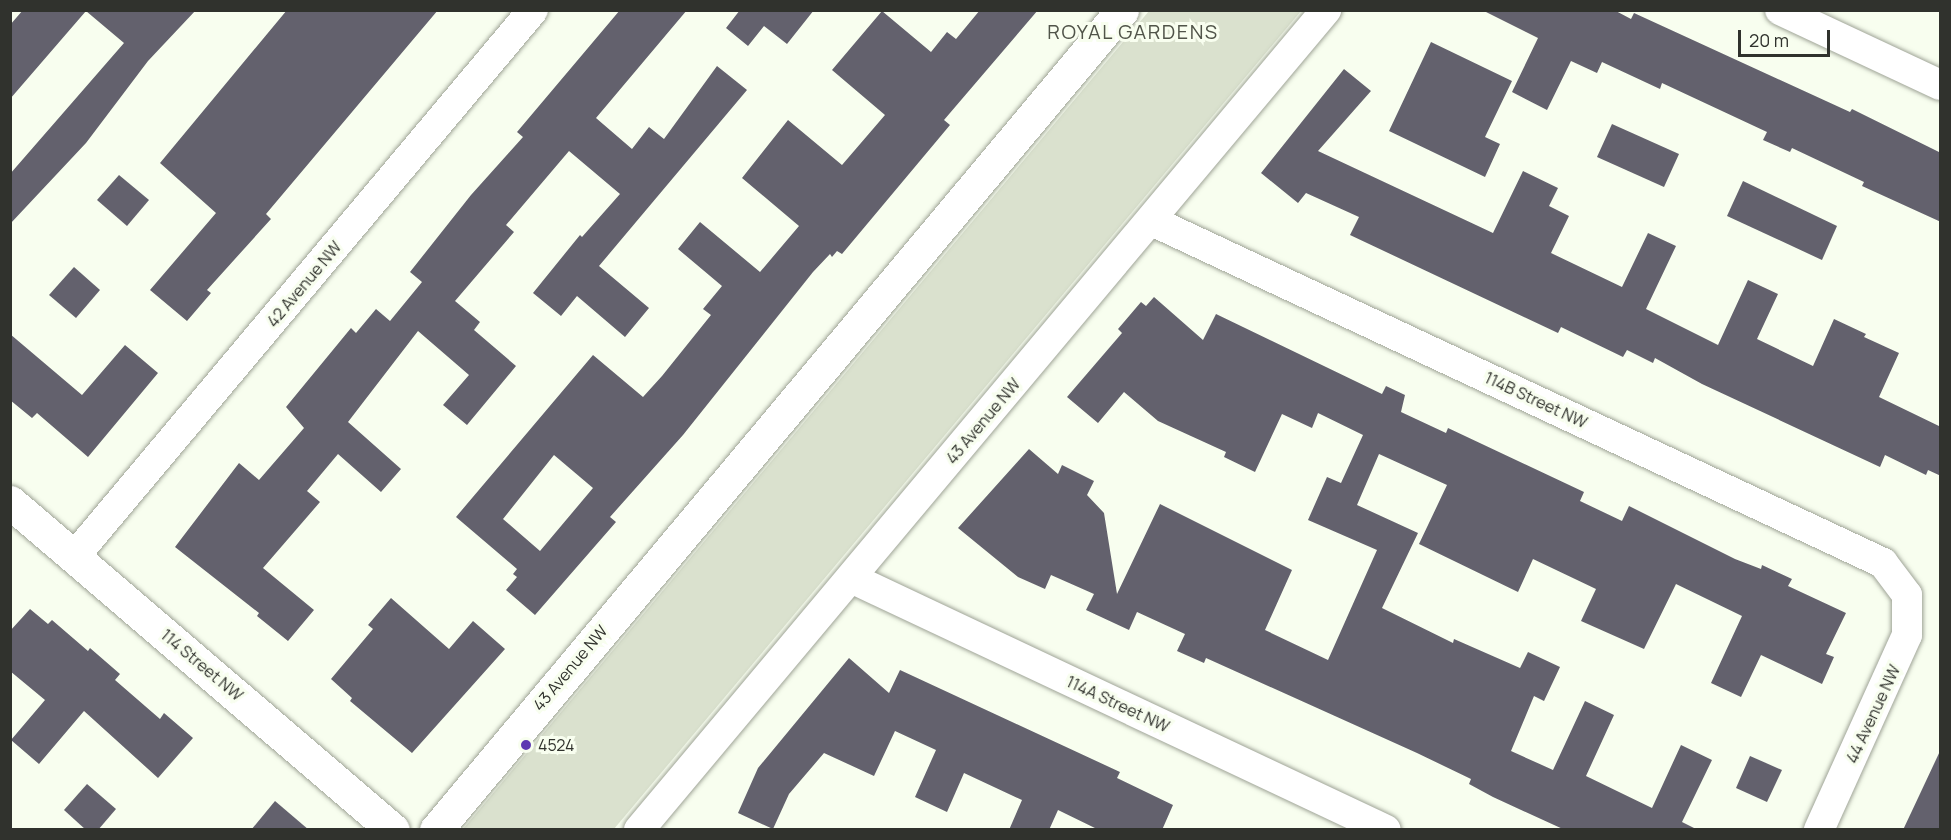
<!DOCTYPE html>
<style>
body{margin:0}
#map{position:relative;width:1951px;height:840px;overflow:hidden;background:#f8feef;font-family:Manrope,sans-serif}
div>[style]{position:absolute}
.green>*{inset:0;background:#dae1ce}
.building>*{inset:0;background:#63616d}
.roads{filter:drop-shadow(0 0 2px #9fa497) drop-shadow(0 0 2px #9fa497)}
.minor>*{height:30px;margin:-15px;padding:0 15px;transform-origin:15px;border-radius:15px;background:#fff}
.tertiary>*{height:33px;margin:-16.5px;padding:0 16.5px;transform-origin:16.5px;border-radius:16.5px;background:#fff}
.dots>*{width:16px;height:16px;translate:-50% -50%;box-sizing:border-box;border:3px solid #f8feef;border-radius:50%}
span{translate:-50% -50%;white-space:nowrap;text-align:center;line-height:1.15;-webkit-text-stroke:6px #f8feef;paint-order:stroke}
.street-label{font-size:16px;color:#30322d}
.poi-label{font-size:16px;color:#30322d}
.left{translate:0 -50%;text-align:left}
.quarter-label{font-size:20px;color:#505449;letter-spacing:1.5px}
.frame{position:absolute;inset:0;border:12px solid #30322d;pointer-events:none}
.scale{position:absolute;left:1738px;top:30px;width:92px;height:27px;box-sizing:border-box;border:3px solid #30322d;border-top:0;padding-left:8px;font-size:18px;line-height:21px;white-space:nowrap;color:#30322d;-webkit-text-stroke:4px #f8feef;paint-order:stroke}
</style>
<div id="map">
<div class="green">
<div style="clip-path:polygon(1149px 11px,1301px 11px,614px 829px,463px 829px)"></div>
</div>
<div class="building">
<div style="clip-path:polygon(23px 10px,196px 10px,148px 61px,86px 143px,10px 224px,10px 174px,124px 43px,86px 11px,10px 99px,10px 25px)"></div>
<div style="clip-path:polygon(287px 10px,438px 10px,266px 214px,271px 219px,207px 290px,211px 293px,187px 321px,150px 290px,216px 213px,160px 163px)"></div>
<div style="clip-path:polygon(620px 10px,687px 10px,596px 118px,632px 149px,649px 127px,664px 139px,717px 66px,747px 90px,599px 266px,649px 308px,625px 337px,577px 296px,561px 316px,533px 293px,580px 235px,582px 237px,620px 194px,569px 151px,506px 225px,514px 232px,455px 301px,480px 322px,474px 330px,516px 366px,467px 425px,443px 405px,469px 375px,418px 331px,348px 422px,401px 469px,381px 492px,338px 454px,307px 491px,320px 502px,263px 568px,314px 610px,288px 641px,257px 616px,259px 613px,175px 547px,239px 463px,259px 480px,304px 428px,286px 407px,351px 328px,356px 333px,376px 309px,390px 321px,422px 282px,410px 272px,471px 195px,523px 137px,517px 132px)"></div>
<div style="clip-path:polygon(740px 10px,814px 10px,787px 44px,764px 26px,748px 46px,726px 28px)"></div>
<div style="clip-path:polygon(evenodd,980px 10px,1038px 10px,944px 120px,950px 125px,842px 254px,837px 251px,832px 257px,830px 254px,813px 272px,683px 435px,610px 517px,616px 522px,535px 615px,506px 590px,517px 577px,513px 574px,517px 569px,456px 517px,593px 355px,643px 397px,662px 376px,711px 315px,703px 309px,722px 286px,678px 249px,700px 222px,760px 272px,799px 226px,742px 178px,788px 120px,842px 165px,885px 115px,832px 70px,882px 11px,931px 52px,947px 32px,956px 39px,980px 10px,554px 455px,593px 488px,540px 551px,503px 519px,554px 455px)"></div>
<div style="clip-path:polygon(1482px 10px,1614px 10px,1631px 19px,1634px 13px,1850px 112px,1852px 109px,1941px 153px,1941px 222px,1862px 186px,1864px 182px,1792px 148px,1790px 152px,1763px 140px,1767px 132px,1662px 83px,1660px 89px,1602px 62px,1597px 73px,1571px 61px,1547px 110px,1512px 92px,1538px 38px)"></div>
<div style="clip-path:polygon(1431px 42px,1512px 81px,1485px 137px,1500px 144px,1485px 177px,1389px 131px)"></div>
<div style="clip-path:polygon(1344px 69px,1371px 91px,1318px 151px,1493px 233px,1523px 171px,1558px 188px,1549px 206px,1569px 216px,1551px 253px,1622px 287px,1648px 233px,1676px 246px,1646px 309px,1718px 345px,1748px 280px,1778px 294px,1757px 339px,1813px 366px,1834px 319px,1866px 334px,1864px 337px,1899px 353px,1879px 397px,1941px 427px,1941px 476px,1928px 470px,1926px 475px,1885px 455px,1880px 467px,1702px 384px,1655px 358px,1653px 363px,1627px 350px,1623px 357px,1561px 327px,1558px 333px,1350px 235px,1359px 217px,1306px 193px,1298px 203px,1261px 173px)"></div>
<div style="clip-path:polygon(1612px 124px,1679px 154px,1664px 187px,1597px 157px)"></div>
<div style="clip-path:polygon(119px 175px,149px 200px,127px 226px,97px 200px)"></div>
<div style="clip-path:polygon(1743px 181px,1837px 226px,1822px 260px,1727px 216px)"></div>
<div style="clip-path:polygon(74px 267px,100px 290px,76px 318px,49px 295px)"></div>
<div style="clip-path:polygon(1154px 297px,1203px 340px,1216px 314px,1382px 394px,1386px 386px,1405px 395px,1401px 412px,1446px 433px,1448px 428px,1584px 492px,1580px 501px,1622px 521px,1629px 506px,1735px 559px,1761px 569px,1762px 565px,1792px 579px,1788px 586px,1846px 613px,1826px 654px,1834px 657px,1822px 684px,1761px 655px,1741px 697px,1711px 683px,1742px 616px,1676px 584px,1644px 649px,1581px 621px,1596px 589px,1533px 559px,1518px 592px,1419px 544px,1447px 485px,1379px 454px,1357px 505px,1418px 533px,1382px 608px,1453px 643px,1454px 639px,1520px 668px,1528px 652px,1560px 667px,1544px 701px,1534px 696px,1511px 751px,1553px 770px,1585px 701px,1614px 715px,1586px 776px,1652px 808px,1681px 745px,1712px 760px,1682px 822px,1698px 830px,1565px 830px,1493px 797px,1469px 784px,1471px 779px,1417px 753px,1206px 658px,1204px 663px,1177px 651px,1185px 634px,1137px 612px,1129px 630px,1086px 610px,1094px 594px,1051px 575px,1045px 589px,1018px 577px,958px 528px,1029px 449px,1058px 474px,1062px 465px,1094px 481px,1087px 495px,1104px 513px,1117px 594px,1160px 504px,1292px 570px,1265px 630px,1328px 660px,1377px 550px,1308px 520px,1327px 477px,1341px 483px,1363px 435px,1318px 413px,1312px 428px,1282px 414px,1255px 472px,1224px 457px,1226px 452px,1158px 421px,1124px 392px,1098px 423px,1067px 397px,1122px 333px,1118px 329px,1141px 302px,1146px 306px)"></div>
<div style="clip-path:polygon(10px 334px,82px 395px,125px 345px,158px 373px,88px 457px,37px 413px,32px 418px,10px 400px)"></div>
<div style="clip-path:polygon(391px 598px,449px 649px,473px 621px,505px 649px,412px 753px,350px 701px,352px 698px,331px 679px,373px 629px,368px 625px)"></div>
<div style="clip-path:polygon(30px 609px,48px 624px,52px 620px,88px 651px,90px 648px,120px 674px,115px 680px,160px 719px,164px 713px,193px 738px,158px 778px,84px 711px,39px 764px,11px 740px,45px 700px,10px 671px,10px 631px)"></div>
<div style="clip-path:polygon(849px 658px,889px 693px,900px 670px,1120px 772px,1117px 778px,1173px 805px,1162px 830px,1099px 830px,1058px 810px,1049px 830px,1009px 830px,1022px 800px,964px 773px,947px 812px,915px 797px,936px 750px,895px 731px,874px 776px,824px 753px,789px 794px,773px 829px,738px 813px,758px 768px)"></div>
<div style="clip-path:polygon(1941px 749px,1941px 830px,1903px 830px)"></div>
<div style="clip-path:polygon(1750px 756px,1782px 770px,1767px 802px,1736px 788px)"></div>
<div style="clip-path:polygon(87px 784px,116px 809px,98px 830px,86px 830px,64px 810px)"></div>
<div style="clip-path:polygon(275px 801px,309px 830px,251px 830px)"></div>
</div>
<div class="roads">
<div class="minor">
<div style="left:1780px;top:10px;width:177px;rotate:25.1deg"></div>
<div style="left:1152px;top:221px;width:807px;rotate:25.07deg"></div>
<div style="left:1883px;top:563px;width:40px;rotate:53deg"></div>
<div style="left:1907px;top:595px;width:40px;rotate:90deg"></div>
<div style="left:1907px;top:635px;width:214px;rotate:114.3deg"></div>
<div style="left:74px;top:557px;width:714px;rotate:-50deg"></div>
<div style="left:851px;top:578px;width:591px;rotate:25.22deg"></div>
<div style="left:639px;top:830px;width:1070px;rotate:-50.04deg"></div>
</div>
<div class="tertiary">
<div style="left:10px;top:502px;width:504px;rotate:40.58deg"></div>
<div style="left:436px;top:830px;width:1069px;rotate:-50.08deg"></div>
</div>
</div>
<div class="dots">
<div style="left:526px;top:745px;background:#5d39b1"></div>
</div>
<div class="street-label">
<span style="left:304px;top:284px;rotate:-50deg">42 Avenue NW</span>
<span style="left:1536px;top:400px;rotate:25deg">114B Street NW</span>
<span style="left:983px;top:421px;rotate:-50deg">43 Avenue NW</span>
<span style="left:202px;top:665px;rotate:40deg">114 Street NW</span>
<span style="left:570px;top:668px;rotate:-50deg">43 Avenue NW</span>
<span style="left:1118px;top:704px;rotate:25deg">114A Street NW</span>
<span style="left:1873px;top:714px;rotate:-65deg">44 Avenue NW</span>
</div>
<div class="poi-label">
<span class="left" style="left:538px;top:745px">4524</span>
</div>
<div class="quarter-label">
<span style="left:1133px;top:31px">ROYAL GARDENS</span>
</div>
<div class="frame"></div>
<div class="scale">20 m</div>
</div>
